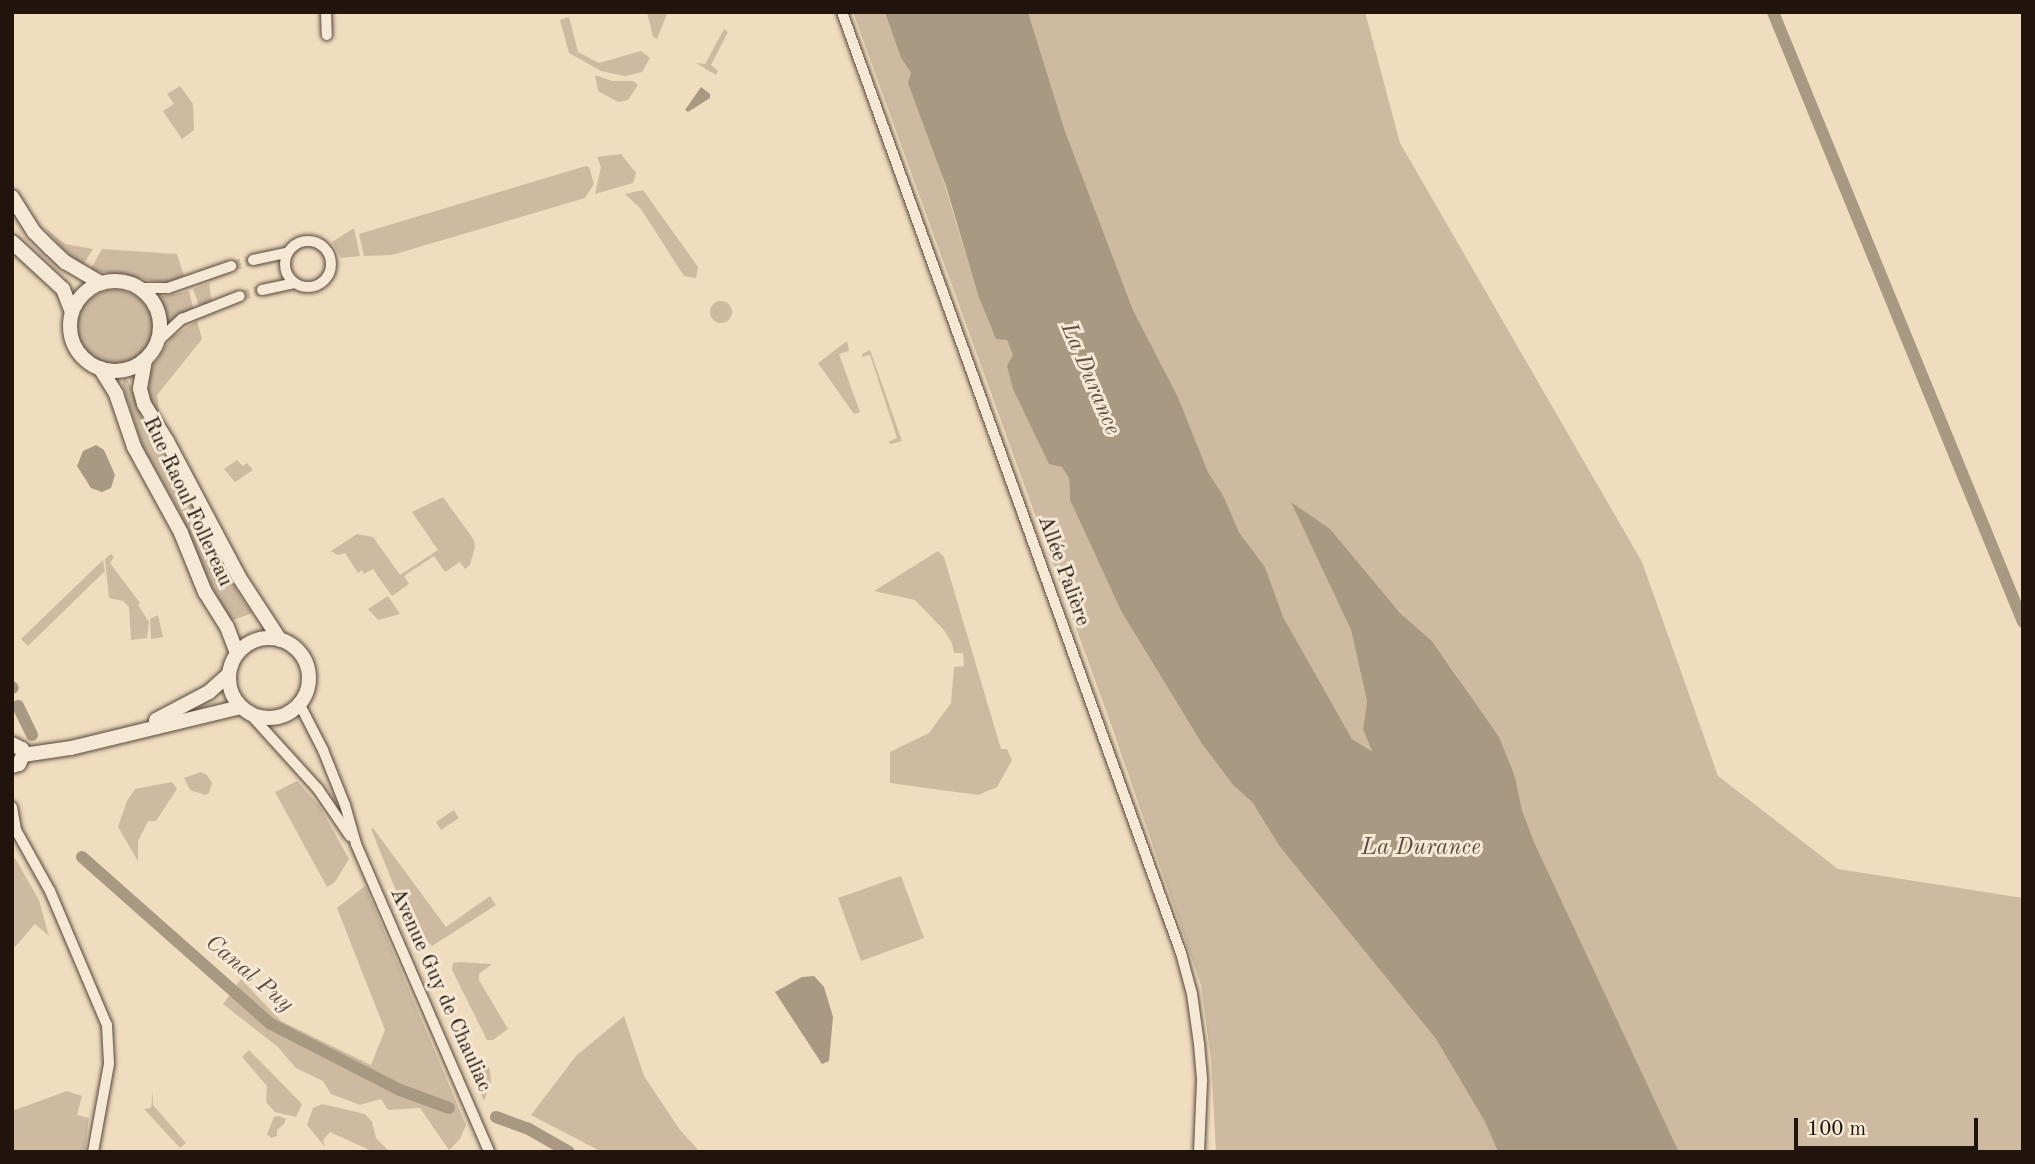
<!DOCTYPE html>
<meta charset="utf-8">
<style>
body{margin:0}
#map{position:relative;width:2035px;height:1164px;overflow:hidden;background:#f0dcbf;font-family:"Old Standard TT",serif}
div>[style]{position:absolute}
.green>*{inset:0;background:#cdbaa1}
.round{border-radius:50%}
.water>*{inset:0;background:#a99882}
.canal>*{height:12px;margin:-6px;padding:0 6px;transform-origin:6px;border-radius:6px;background:#a99882}
.minor-tunnel>*{height:10px;margin-top:-5px;transform-origin:0;background:repeating-linear-gradient(90deg,#d1bea4 0 10px,transparent 0 15px)}
.roads{filter:drop-shadow(0 0 2px #544639) drop-shadow(0 0 2px #544639)}
.minor>*{height:10px;margin:-5px;padding:0 5px;transform-origin:5px;border-radius:5px;background:#f5e8d5}
.minor>.ring{margin:-5px;padding:0;box-sizing:content-box;background:none;border:10px solid #f5e8d5;border-radius:50%}
.tertiary>*{height:14px;margin:-7px;padding:0 7px;transform-origin:7px;border-radius:7px;background:#f5e8d5}
.tertiary>.ring{margin:-7px;padding:0;box-sizing:content-box;background:none;border:14px solid #f5e8d5;border-radius:50%}
span{translate:-50% -50%;white-space:nowrap;text-align:center;line-height:1.15;-webkit-text-stroke:6px #f5e8d5;paint-order:stroke}
.street-label{font-size:21px;color:#20140c}
.water-label{font-size:23px;color:#5e4f41;font-style:italic}
.frame{position:absolute;inset:0;border:14px solid #20140c;pointer-events:none}
.scale{position:absolute;left:1794px;top:1118px;width:184px;height:32px;box-sizing:border-box;border:4px solid #20140c;border-top:0;padding-left:9px;font-size:21px;line-height:24px;white-space:nowrap;color:#20140c;-webkit-text-stroke:5px #f5e8d5;paint-order:stroke}
</style>
<div id="map">
<div class="green">
<div style="clip-path:polygon(647px 12px,667px 14px,657px 39px,653px 37px)"></div>
<div style="clip-path:polygon(853px 12px,886px 12px,901px 58px,911px 73px,978px 295px,1007px 340px,1069px 478px,1070px 500px,1121px 611px,1202px 744px,1233px 785px,1252px 802px,1280px 847px,1436px 1039px,1485px 1122px,1498px 1152px,1216px 1152px,1211px 1059px,1201px 985px,1112px 727px)"></div>
<div style="clip-path:polygon(1028px 12px,1365px 12px,1400px 143px,1642px 562px,1718px 776px,1838px 869px,2023px 898px,2023px 1152px,1679px 1152px,1534px 842px,1522px 810px,1515px 777px,1457px 676px,1432px 641px,1400px 613px,1293px 503px,1351px 630px,1367px 703px,1363px 729px,1373px 751px,1352px 739px,1282px 617px,1265px 567px,1239px 532px,1223px 495px,1208px 472px,1178px 397px,1133px 310px,1065px 131px)"></div>
<div style="clip-path:polygon(569px 17px,578px 52px,599px 63px,641px 51px,650px 58px,642px 72px,625px 76px,601px 71px,569px 53px,560px 20px)"></div>
<div style="clip-path:polygon(724px 29px,728px 32px,711px 65px,718px 71px,716px 75px,696px 63px,705px 64px)"></div>
<div style="clip-path:polygon(595px 75px,612px 81px,633px 81px,638px 85px,628px 100px,618px 102px,598px 91px)"></div>
<div style="clip-path:polygon(180px 86px,193px 104px,194px 130px,182px 139px,163px 111px,174px 104px,167px 94px)"></div>
<div style="clip-path:polygon(621px 154px,636px 173px,633px 183px,595px 194px,601px 167px,597px 157px)"></div>
<div style="clip-path:polygon(586px 166px,589px 167px,594px 184px,585px 198px,392px 255px,364px 256px,359px 234px)"></div>
<div style="clip-path:polygon(643px 190px,698px 267px,696px 278px,684px 276px,641px 209px,625px 194px)"></div>
<div style="clip-path:polygon(44px 227px,65px 244px,93px 249px,83px 265px,63px 249px)"></div>
<div style="clip-path:polygon(354px 228px,360px 256px,341px 258px,332px 242px)"></div>
<div style="clip-path:polygon(102px 249px,177px 254px,184px 276px,165px 283px,90px 270px)"></div>
<div style="clip-path:polygon(209px 283px,212px 303px,199px 305px,193px 289px)"></div>
<div class="round" style="left:77px;top:290px;width:76px;height:76px"></div>
<div style="clip-path:polygon(189px 291px,193px 308px,167px 323px,158px 297px)"></div>
<div class="round" style="left:710px;top:301px;width:22px;height:22px"></div>
<div style="clip-path:polygon(197px 321px,202px 339px,157px 395px,159px 411px,166px 430px,147px 395px,151px 369px,172px 337px)"></div>
<div style="clip-path:polygon(847px 341px,849px 351px,839px 354px,860px 412px,854px 414px,818px 363px)"></div>
<div style="clip-path:polygon(870px 350px,902px 441px,891px 444px,888px 442px,897px 438px,870px 355px,862px 357px,862px 354px)"></div>
<div style="clip-path:polygon(125px 377px,130px 384px,142px 418px,190px 499px,241px 598px,252px 613px,231px 621px,207px 577px,177px 507px,143px 447px,122px 384px)"></div>
<div style="clip-path:polygon(237px 460px,243px 466px,247px 463px,253px 470px,235px 482px,224px 469px)"></div>
<div style="clip-path:polygon(443px 497px,474px 540px,475px 547px,470px 565px,465px 569px,460px 562px,445px 572px,434px 556px,404px 576px,409px 584px,392px 596px,373px 569px,364px 574px,362px 570px,358px 573px,345px 553px,338px 555px,331px 551px,357px 534px,373px 537px,400px 575px,438px 550px,412px 512px)"></div>
<div style="clip-path:polygon(938px 551px,944px 557px,1001px 749px,1007px 749px,1012px 760px,997px 787px,978px 795px,890px 783px,890px 752px,929px 733px,951px 703px,954px 667px,964px 666px,963px 653px,954px 653px,952px 643px,943px 629px,915px 600px,874px 591px)"></div>
<div style="clip-path:polygon(111px 554px,114px 557px,110px 563px,140px 603px,138px 605px,149px 622px,147px 638px,131px 640px,129px 607px,123px 601px,109px 598px,105px 559px)"></div>
<div style="clip-path:polygon(103px 560px,105px 571px,28px 646px,21px 639px)"></div>
<div style="clip-path:polygon(388px 596px,400px 614px,378px 620px,368px 609px)"></div>
<div style="clip-path:polygon(158px 615px,163px 637px,151px 639px,150px 619px)"></div>
<div style="clip-path:polygon(201px 772px,207px 775px,212px 783px,209px 793px,205px 795px,190px 790px,184px 778px)"></div>
<div style="clip-path:polygon(297px 781px,320px 807px,349px 859px,335px 882px,327px 887px,275px 792px)"></div>
<div style="clip-path:polygon(172px 782px,177px 789px,156px 821px,148px 821px,138px 841px,138px 861px,118px 827px,127px 801px,135px 789px)"></div>
<div style="clip-path:polygon(454px 810px,459px 818px,441px 830px,436px 822px)"></div>
<div style="clip-path:polygon(373px 828px,446px 927px,490px 896px,496px 905px,432px 946px,422px 935px,419px 938px,394px 886px,371px 829px)"></div>
<div style="clip-path:polygon(15px 858px,39px 900px,49px 936px,35px 924px,15px 947px,12px 943px,12px 861px)"></div>
<div style="clip-path:polygon(901px 876px,924px 938px,861px 961px,838px 898px)"></div>
<div style="clip-path:polygon(365px 886px,466px 1125px,460px 1139px,449px 1150px,420px 1108px,388px 1110px,381px 1099px,360px 1105px,331px 1094px,323px 1081px,296px 1068px,278px 1047px,223px 1004px,241px 979px,281px 1021px,371px 1065px,385px 1030px,337px 908px)"></div>
<div style="clip-path:polygon(461px 962px,492px 964px,479px 974px,479px 980px,508px 1029px,493px 1040px,487px 1040px,452px 970px,453px 963px)"></div>
<div style="clip-path:polygon(624px 1016px,644px 1076px,680px 1130px,700px 1152px,602px 1152px,531px 1115px,576px 1056px)"></div>
<div style="clip-path:polygon(249px 1050px,302px 1104px,296px 1117px,275px 1112px,266px 1102px,267px 1086px,242px 1057px)"></div>
<div style="clip-path:polygon(484px 1058px,490px 1070px,491px 1082px,484px 1101px,467px 1059px)"></div>
<div style="clip-path:polygon(67px 1091px,82px 1096px,77px 1115px,89px 1118px,85px 1152px,12px 1152px,12px 1111px)"></div>
<div style="clip-path:polygon(153px 1091px,153px 1105px,186px 1143px,180px 1148px,144px 1109px,151px 1108px)"></div>
<div style="clip-path:polygon(322px 1104px,365px 1114px,372px 1122px,376px 1138px,390px 1152px,374px 1152px,330px 1132px,323px 1140px,325px 1147px,307px 1125px,313px 1108px)"></div>
<div style="clip-path:polygon(279px 1116px,286px 1119px,284px 1124px,277px 1130px,277px 1136px,271px 1138px,267px 1134px,274px 1117px)"></div>
</div>
<div class="water">
<div style="clip-path:polygon(885px 12px,1028px 12px,1065px 131px,1133px 310px,1178px 397px,1208px 472px,1223px 495px,1239px 532px,1265px 567px,1283px 617px,1352px 739px,1372px 751px,1363px 729px,1367px 702px,1351px 630px,1291px 502px,1330px 529px,1400px 613px,1432px 641px,1499px 737px,1515px 777px,1522px 810px,1534px 842px,1679px 1152px,1498px 1152px,1485px 1122px,1436px 1039px,1280px 847px,1252px 802px,1233px 785px,1202px 744px,1121px 611px,1070px 500px,1069px 478px,1062px 467px,1049px 464px,1013px 389px,1007px 366px,1013px 355px,1007px 340px,996px 339px,978px 295px,946px 186px,908px 83px,911px 73px,901px 58px)"></div>
<div style="clip-path:polygon(701px 87px,710px 94px,710px 98px,688px 112px,685px 110px)"></div>
<div style="clip-path:polygon(96px 445px,104px 450px,115px 475px,111px 488px,102px 492px,91px 488px,77px 466px,83px 451px)"></div>
<div style="clip-path:polygon(814px 976px,824px 987px,833px 1017px,829px 1061px,822px 1064px,775px 992px,802px 977px)"></div>
</div>
<div class="canal">
<div style="left:1773px;top:12px;width:659px;rotate:67.71deg"></div>
<div style="left:12px;top:687px;width:1px;rotate:45deg"></div>
<div style="left:18px;top:706px;width:32px;rotate:64deg"></div>
<div style="left:82px;top:857px;width:252px;rotate:41.5deg"></div>
<div style="left:271px;top:1024px;width:145px;rotate:27.1deg"></div>
<div style="left:400px;top:1090px;width:52px;rotate:20.2deg"></div>
<div style="left:496px;top:1117px;width:33px;rotate:20deg"></div>
<div style="left:527px;top:1128px;width:48px;rotate:29.7deg"></div>
</div>
<div class="minor-tunnel">
<div style="left:231px;top:266px;width:23px;rotate:-15deg"></div>
<div style="left:240px;top:296px;width:23px;rotate:-15deg"></div>
</div>
<div class="roads">
<div class="minor">
<div style="left:326px;top:12px;width:23px;rotate:88deg"></div>
<div style="left:842px;top:12px;width:1000px;rotate:70.19deg"></div>
<div style="left:1181px;top:953px;width:42px;rotate:75deg"></div>
<div style="left:1192px;top:994px;width:50px;rotate:82deg"></div>
<div style="left:1199px;top:1044px;width:37px;rotate:85deg"></div>
<div style="left:1202px;top:1081px;width:71px;rotate:92.4deg"></div>
<div class="ring" style="left:285px;top:241px;width:36px;height:36px"></div>
<div style="left:253px;top:260px;width:35px;rotate:-12deg"></div>
<div style="left:140px;top:288px;width:28px"></div>
<div style="left:168px;top:288px;width:67px;rotate:-19.2deg"></div>
<div style="left:262px;top:290px;width:33px;rotate:-12deg"></div>
<div style="left:158px;top:341px;width:33px;rotate:-43deg"></div>
<div style="left:182px;top:319px;width:62px;rotate:-21.6deg"></div>
<div style="left:300px;top:705px;width:51px;rotate:62.9deg"></div>
<div style="left:323px;top:750px;width:59px;rotate:68.2deg"></div>
<div style="left:345px;top:805px;width:41px;rotate:74.2deg"></div>
<div style="left:356px;top:844px;width:335px;rotate:66.6deg"></div>
<div style="left:250px;top:714px;width:101px;rotate:47.8deg"></div>
<div style="left:318px;top:789px;width:57px;rotate:55.8deg"></div>
<div style="left:12px;top:807px;width:23px;rotate:80deg"></div>
<div style="left:16px;top:830px;width:70px;rotate:60.9deg"></div>
<div style="left:50px;top:891px;width:146px;rotate:67deg"></div>
<div style="left:107px;top:1025px;width:39px;rotate:87deg"></div>
<div style="left:109px;top:1064px;width:89px;rotate:100.3deg"></div>
</div>
<div class="tertiary">
<div style="left:12px;top:197px;width:41px;rotate:57.8deg"></div>
<div style="left:34px;top:232px;width:23px;rotate:45deg"></div>
<div style="left:50px;top:248px;width:21px;rotate:43deg"></div>
<div style="left:65px;top:262px;width:42px;rotate:30.3deg"></div>
<div style="left:12px;top:242px;width:69px;rotate:42.7deg"></div>
<div style="left:63px;top:289px;width:25px;rotate:69deg"></div>
<div class="ring" style="left:70px;top:281px;width:76px;height:76px"></div>
<div style="left:145px;top:360px;width:29px;rotate:100deg"></div>
<div style="left:140px;top:389px;width:16px;rotate:75deg"></div>
<div style="left:144px;top:404px;width:44px;rotate:58.1deg"></div>
<div style="left:167px;top:441px;width:154px;rotate:62.1deg"></div>
<div style="left:239px;top:577px;width:75px;rotate:56.9deg"></div>
<div style="left:100px;top:368px;width:31px;rotate:58deg"></div>
<div style="left:116px;top:394px;width:56px;rotate:71.2deg"></div>
<div style="left:134px;top:447px;width:98px;rotate:61.3deg"></div>
<div style="left:181px;top:533px;width:64px;rotate:67.9deg"></div>
<div style="left:205px;top:592px;width:41px;rotate:57.8deg"></div>
<div style="left:227px;top:627px;width:28px;rotate:69deg"></div>
<div class="ring" style="left:229px;top:638px;width:66px;height:66px"></div>
<div style="left:156px;top:720px;width:60px;rotate:-27.8deg"></div>
<div style="left:209px;top:692px;width:27px;rotate:-42deg"></div>
<div style="left:12px;top:744px;width:11px;rotate:27deg"></div>
<div style="left:22px;top:749px;width:6px;rotate:81deg"></div>
<div style="left:23px;top:755px;width:49px;rotate:-8.3deg"></div>
<div style="left:71px;top:748px;width:175px;rotate:-13.6deg"></div>
<div style="left:12px;top:766px;width:7px;rotate:-16deg"></div>
<div style="left:19px;top:764px;width:10px;rotate:-66deg"></div>
</div>
</div>
<div class="street-label">
<span style="left:187px;top:502px;rotate:65deg">Rue Raoul Follereau</span>
<span style="left:1063px;top:571px;rotate:70deg">Allée Palière</span>
<span style="left:440px;top:990px;rotate:66deg">Avenue Guy de Chauliac</span>
</div>
<div class="water-label">
<span style="left:1090px;top:379px;rotate:67deg">La Durance</span>
<span style="left:1421px;top:848px">La Durance</span>
<span style="left:249px;top:974px;rotate:40deg">Canal Puy</span>
</div>
<div class="frame"></div>
<div class="scale">100 m</div>
</div>
